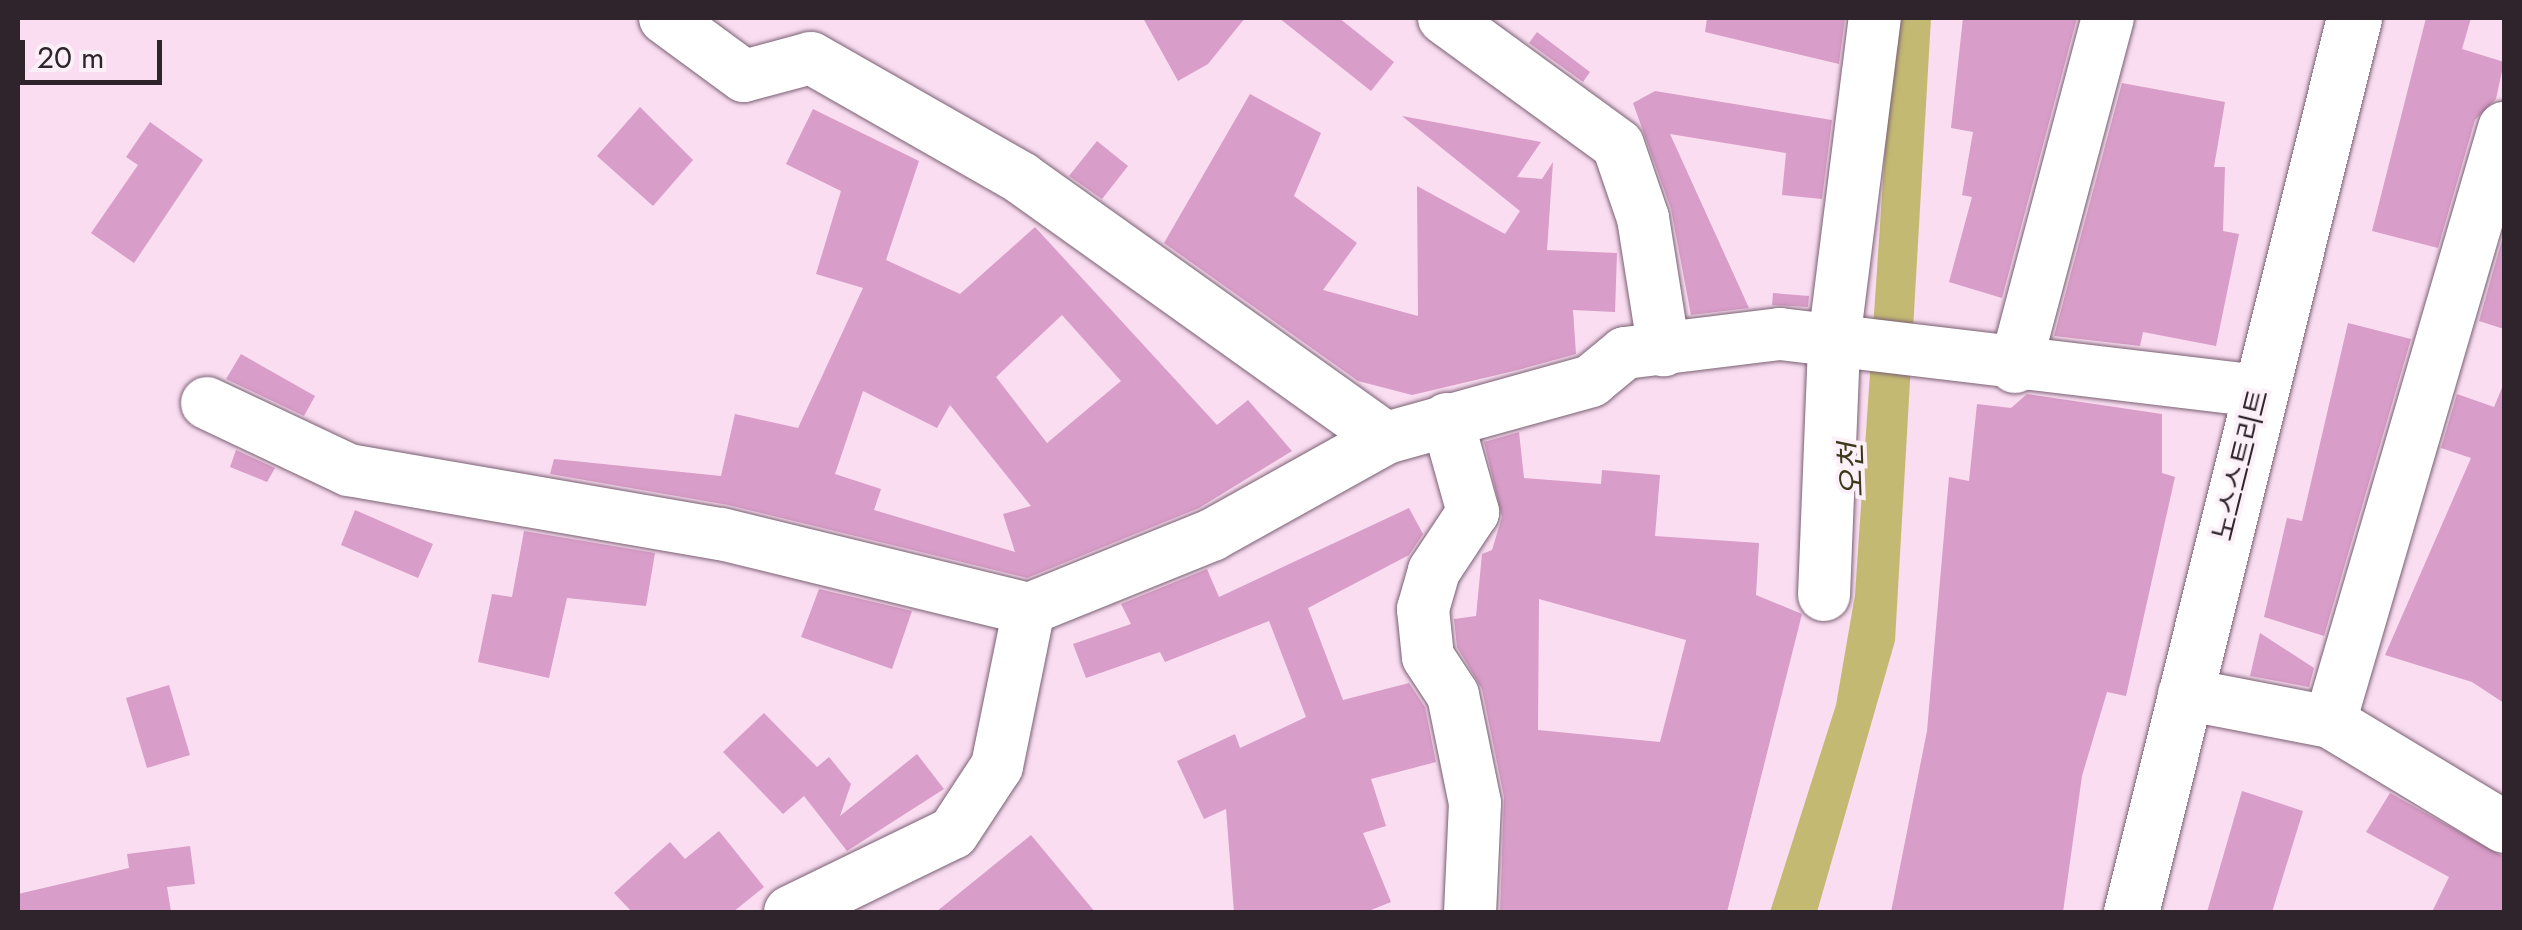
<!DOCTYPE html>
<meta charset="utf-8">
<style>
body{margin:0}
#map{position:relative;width:2522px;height:930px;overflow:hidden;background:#faddf1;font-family:Jost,"Noto Sans KR",sans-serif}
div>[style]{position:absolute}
.water>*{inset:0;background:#c4b973}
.building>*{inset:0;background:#d89dc8}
.roads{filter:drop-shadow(0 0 2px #796072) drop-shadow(0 0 2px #796072)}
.street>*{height:52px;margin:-26px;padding:0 26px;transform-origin:26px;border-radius:26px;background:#fff}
.secondary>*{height:55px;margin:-27.5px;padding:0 27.5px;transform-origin:27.5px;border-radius:27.5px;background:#fff}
span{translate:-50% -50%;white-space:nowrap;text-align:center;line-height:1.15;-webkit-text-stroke:8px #fcf0f8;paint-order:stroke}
.street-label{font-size:28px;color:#2f242b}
.water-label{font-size:30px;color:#3c3718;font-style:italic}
.frame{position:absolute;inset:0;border:20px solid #2f242b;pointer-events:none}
.scale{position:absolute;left:20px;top:40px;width:142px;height:45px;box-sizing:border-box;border:5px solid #2f242b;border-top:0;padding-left:12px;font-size:30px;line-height:35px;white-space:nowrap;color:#2f242b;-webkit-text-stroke:8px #fcf0f8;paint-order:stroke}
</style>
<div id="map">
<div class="water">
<div style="clip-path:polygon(1894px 18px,1931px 18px,1895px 641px,1817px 912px,1770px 912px,1836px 705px,1855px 595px)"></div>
</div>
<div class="building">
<div style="clip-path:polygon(1143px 18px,1245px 18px,1208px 64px,1178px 81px)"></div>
<div style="clip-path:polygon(1279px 18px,1339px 18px,1394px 62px,1371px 91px)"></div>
<div style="clip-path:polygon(1707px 18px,1845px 18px,1839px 64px,1705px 32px)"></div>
<div style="clip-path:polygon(1963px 18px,2077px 18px,2002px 298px,1949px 282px,1972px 197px,1962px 195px,1973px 132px,1951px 128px)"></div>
<div style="clip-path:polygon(2426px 18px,2471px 18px,2462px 49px,2504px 62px,2496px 99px,2475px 120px,2438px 248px,2372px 231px)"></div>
<div style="clip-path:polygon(1537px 32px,1590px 72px,1583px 82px,1529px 43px)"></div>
<div style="clip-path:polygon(2122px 83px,2225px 102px,2214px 167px,2225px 167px,2223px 231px,2239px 234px,2216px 346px,2143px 332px,2140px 346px,2054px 336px)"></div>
<div style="clip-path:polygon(1655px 91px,1832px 120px,1822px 199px,1782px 195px,1786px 153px,1670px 134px,1749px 308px,1691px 315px,1671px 209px,1633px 103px)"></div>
<div style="clip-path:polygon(1250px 94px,1321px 133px,1294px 196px,1357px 243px,1323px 290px,1418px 316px,1417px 186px,1505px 234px,1520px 211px,1402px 116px,1541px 142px,1517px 177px,1542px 179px,1553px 162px,1547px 250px,1617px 253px,1615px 312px,1573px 310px,1576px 354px,1518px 370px,1412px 395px,1358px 381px,1164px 243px)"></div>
<div style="clip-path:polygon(640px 107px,693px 160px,653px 206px,597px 156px)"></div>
<div style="clip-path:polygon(evenodd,813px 109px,919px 161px,886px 260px,960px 294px,1035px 227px,1217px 425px,1248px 400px,1292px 451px,1199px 508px,1027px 578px,728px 505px,550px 474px,554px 459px,721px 476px,735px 414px,798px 428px,863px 288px,816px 274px,841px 191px,786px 164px,813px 109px,1062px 315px,1121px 381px,1047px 443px,996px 377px,1062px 315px,813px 109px,863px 391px,937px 428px,950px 405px,1031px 506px,1003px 514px,1015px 552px,874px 510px,881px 489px,835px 474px,863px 391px)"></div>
<div style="clip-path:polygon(150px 122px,203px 160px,134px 263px,91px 233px,138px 165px,126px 157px)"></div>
<div style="clip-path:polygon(1097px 141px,1128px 166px,1102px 199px,1069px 176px)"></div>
<div style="clip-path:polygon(2504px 233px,2504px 329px,2479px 321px)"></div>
<div style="clip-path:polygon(1773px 293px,1809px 296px,1808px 307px,1772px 305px)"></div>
<div style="clip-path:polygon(2348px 323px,2411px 339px,2324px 636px,2264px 617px,2287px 518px,2302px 521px)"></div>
<div style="clip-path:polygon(241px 354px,315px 396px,304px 416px,226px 379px)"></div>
<div style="clip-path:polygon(2504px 383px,2504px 703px,2472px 682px,2385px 655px,2471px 458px,2441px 448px,2457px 394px,2494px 407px)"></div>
<div style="clip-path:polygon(2027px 394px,2162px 414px,2162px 473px,2175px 477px,2126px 696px,2107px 692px,2082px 776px,2063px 912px,1891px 912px,1927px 731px,1949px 477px,1969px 481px,1977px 404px,2011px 408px)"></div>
<div style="clip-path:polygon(evenodd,1519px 432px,1524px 478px,1601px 484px,1602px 470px,1660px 475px,1655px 536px,1759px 543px,1756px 595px,1802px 614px,1727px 912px,1500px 912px,1504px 797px,1482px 689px,1457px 647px,1454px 619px,1476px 616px,1482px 554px,1492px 550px,1502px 517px,1484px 442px,1519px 432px,1539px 599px,1686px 640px,1660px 742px,1538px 730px,1539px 599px)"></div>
<div style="clip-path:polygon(236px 450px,275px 468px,267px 482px,230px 467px)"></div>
<div style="clip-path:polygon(1409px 508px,1423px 534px,1409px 555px,1308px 608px,1343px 700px,1409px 683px,1425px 707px,1436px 762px,1371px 779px,1386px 826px,1363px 833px,1391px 902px,1366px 912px,1234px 912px,1226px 809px,1204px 819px,1177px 761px,1235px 734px,1240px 748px,1306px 717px,1269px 621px,1165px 662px,1160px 652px,1086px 678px,1073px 644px,1131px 624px,1121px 604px,1207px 569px,1219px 597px)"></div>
<div style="clip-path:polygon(355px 510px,433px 544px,418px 578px,341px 545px)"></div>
<div style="clip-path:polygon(524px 531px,655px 553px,646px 606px,567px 598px,549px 678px,478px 662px,492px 594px,512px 597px)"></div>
<div style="clip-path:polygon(819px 589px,912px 611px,892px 669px,801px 637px)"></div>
<div style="clip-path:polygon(2260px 633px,2314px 668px,2309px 687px,2250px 676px)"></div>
<div style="clip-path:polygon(169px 685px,190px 755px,147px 768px,126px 698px)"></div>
<div style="clip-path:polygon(764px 713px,817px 767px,829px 757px,851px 784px,840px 816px,917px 754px,944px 789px,847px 851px,804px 796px,783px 814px,723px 752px)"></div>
<div style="clip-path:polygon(2242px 791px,2303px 811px,2272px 912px,2207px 912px)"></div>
<div style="clip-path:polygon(2390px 793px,2504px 857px,2504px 912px,2432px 912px,2449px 877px,2366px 832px)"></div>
<div style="clip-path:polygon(719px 831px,764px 887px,733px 912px,632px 912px,614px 893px,670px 842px,685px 859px)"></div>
<div style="clip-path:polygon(1031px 835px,1095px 912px,936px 912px)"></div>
<div style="clip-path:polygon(190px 846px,195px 884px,167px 887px,171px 912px,18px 912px,18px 894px,129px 868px,127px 854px)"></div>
</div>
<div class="roads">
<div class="street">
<div style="left:665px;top:18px;width:98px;rotate:36.3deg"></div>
<div style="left:744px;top:76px;width:69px;rotate:-15deg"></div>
<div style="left:811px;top:58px;width:242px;rotate:29.7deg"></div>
<div style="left:1021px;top:178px;width:448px;rotate:35.5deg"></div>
<div style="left:1444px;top:18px;width:215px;rotate:36.1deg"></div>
<div style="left:1618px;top:145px;width:77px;rotate:71.1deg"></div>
<div style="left:1643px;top:218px;width:134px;rotate:81deg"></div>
<div style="left:2015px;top:367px;width:361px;rotate:-75.1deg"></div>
<div style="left:207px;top:403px;width:157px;rotate:25.3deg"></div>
<div style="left:349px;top:470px;width:377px;rotate:9.8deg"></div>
<div style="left:721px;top:534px;width:317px;rotate:13.7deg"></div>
<div style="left:1447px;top:419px;width:97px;rotate:74.4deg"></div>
<div style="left:1473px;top:512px;width:71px;rotate:123.5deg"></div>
<div style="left:1434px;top:571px;width:40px;rotate:106deg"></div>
<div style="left:1423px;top:609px;width:48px;rotate:84.1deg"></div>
<div style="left:1428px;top:657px;width:45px;rotate:56.7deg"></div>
<div style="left:1453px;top:695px;width:110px;rotate:78.5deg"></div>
<div style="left:1475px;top:803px;width:109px;rotate:92.6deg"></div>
<div style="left:1824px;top:595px;width:254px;rotate:-87.7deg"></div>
<div style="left:1834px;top:341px;width:326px;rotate:-82.8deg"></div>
<div style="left:2184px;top:694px;width:149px;rotate:10.9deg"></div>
<div style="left:2330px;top:722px;width:203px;rotate:31.1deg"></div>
<div style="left:2330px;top:722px;width:619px;rotate:-73.67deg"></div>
<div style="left:790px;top:912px;width:181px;rotate:-25.9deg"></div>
<div style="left:953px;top:833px;width:80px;rotate:-56.7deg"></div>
<div style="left:997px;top:766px;width:160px;rotate:-78.5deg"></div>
<div style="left:1029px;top:609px;width:197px;rotate:-22deg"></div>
<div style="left:1212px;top:535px;width:199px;rotate:-29.1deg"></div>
<div style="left:1386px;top:438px;width:213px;rotate:-15.5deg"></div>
<div style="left:1591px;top:381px;width:44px;rotate:-39.5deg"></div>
<div style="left:1625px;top:353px;width:156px;rotate:-7deg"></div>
<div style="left:1780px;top:334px;width:483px;rotate:6.8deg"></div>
</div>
<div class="secondary">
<div style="left:2131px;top:912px;width:921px;rotate:-75.99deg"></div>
</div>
</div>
<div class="street-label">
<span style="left:2241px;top:465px;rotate:-76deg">노스스트리트</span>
</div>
<div class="water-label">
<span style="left:1852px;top:470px;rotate:-92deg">오천</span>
</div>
<div class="frame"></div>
<div class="scale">20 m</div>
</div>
